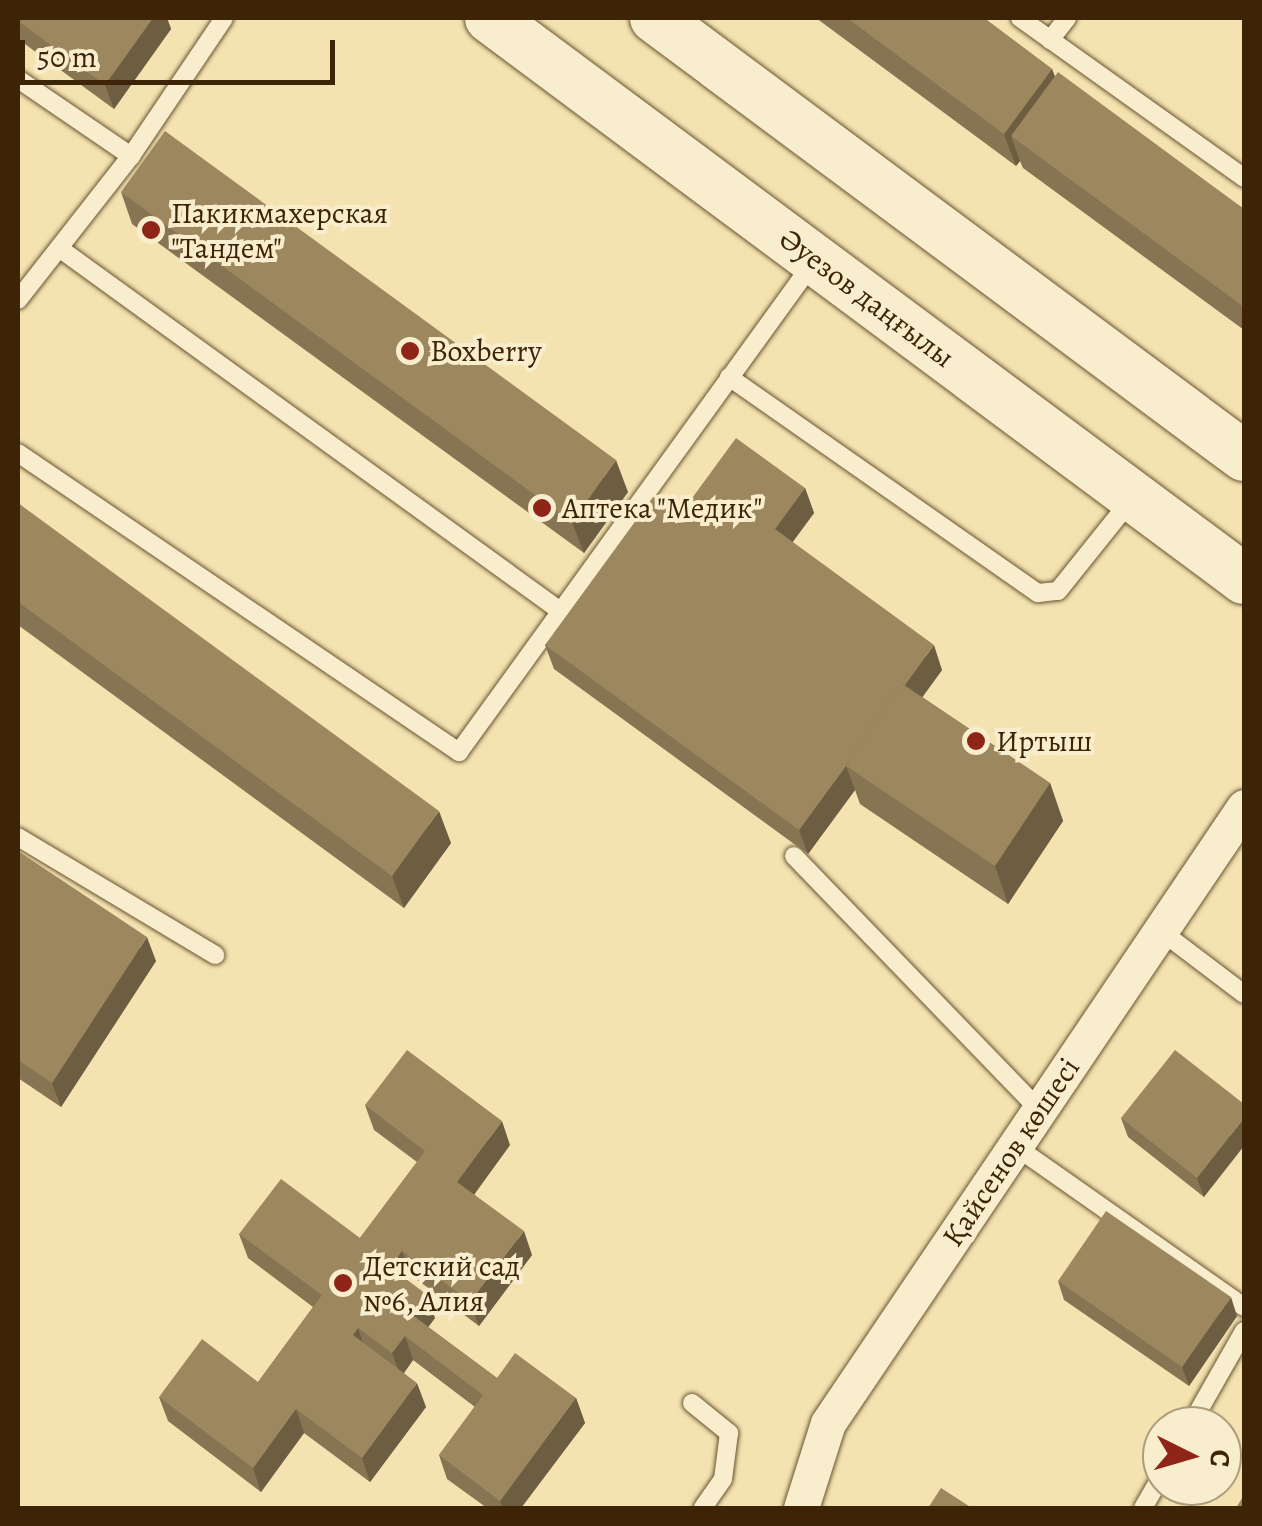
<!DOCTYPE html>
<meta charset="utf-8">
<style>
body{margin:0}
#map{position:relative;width:1262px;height:1526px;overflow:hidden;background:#f4e3b1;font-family:Alegreya,serif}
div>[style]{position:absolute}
.roads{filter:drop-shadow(0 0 2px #6b5431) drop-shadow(0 0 2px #6b5431)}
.lane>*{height:18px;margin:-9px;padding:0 9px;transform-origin:9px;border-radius:9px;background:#f8edcc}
.street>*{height:35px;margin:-17.5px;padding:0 17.5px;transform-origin:17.5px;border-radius:17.5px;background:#f8edcc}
.secondary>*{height:50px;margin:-25px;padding:0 25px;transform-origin:25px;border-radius:25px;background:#f8edcc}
.wall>*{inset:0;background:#867452}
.shaded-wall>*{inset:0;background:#6d5e42}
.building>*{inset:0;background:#9c875f}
.dots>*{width:28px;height:28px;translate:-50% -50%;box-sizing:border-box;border:5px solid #f8edcc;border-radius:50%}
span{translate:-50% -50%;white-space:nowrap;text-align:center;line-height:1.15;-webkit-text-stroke:8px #f8edcc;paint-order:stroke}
.poi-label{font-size:30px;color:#3d2406}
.left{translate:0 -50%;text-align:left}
.street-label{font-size:30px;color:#3d2406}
.frame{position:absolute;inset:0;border:20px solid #3d2406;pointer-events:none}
.north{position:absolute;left:1142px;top:1406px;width:100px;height:100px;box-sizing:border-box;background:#f8edcc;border:2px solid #ad9d7d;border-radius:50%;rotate:95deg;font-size:28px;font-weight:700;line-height:40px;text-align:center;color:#3d2406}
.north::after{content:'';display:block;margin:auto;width:35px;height:45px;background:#8f2418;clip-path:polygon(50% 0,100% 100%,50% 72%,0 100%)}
.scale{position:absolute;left:20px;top:40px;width:315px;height:45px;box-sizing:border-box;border:5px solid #3d2406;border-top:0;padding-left:12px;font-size:30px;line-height:35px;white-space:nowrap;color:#3d2406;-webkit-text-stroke:8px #f8edcc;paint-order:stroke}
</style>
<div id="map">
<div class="roads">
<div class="lane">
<div style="left:1020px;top:18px;width:275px;rotate:35.5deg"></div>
<div style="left:1050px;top:40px;width:28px;rotate:-52deg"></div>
<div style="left:18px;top:79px;width:137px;rotate:34.3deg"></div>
<div style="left:59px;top:248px;width:622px;rotate:35.91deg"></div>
<div style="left:18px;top:300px;width:183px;rotate:-51.9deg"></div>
<div style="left:131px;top:156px;width:166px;rotate:-56deg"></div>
<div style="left:729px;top:377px;width:377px;rotate:35deg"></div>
<div style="left:1038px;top:593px;width:20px;rotate:-6deg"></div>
<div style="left:1058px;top:591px;width:115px;rotate:-51.3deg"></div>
<div style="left:18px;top:453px;width:533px;rotate:34.14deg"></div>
<div style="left:459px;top:752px;width:602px;rotate:-54.12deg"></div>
<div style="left:18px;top:837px;width:230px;rotate:30.9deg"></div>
<div style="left:794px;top:856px;width:354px;rotate:46deg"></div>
<div style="left:1161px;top:931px;width:104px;rotate:37.2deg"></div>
<div style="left:1015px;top:1146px;width:280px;rotate:35.1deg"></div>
<div style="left:692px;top:1403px;width:48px;rotate:39deg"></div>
<div style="left:729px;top:1433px;width:46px;rotate:97.4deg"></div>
<div style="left:723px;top:1479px;width:35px;rotate:125deg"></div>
<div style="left:1190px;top:1426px;width:109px;rotate:-60.4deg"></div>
<div style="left:1143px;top:1508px;width:38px;rotate:-60deg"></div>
</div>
<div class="street">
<div style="left:801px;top:1508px;width:89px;rotate:-72.4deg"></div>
<div style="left:828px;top:1423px;width:743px;rotate:-55.97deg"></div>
</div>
<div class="secondary">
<div style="left:490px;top:18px;width:940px;rotate:36.65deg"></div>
<div style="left:655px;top:18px;width:734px;rotate:36.64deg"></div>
</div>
</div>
<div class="wall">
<div style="clip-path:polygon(18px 18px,167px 18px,171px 29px,114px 109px,18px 39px)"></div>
<div style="clip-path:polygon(816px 18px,984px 18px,1052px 69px,1055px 77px,1244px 209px,1244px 330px,1023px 168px,1020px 161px,1016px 166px)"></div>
<div style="clip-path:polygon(121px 192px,628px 492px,584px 553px,132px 224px)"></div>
<div style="clip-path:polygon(805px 488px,814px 513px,792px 542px,942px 670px,922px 697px,1050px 783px,1063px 821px,1008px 904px,860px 804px,855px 790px,808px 854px,554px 669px,545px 645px,679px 516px)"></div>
<div style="clip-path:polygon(18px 503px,451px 843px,404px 908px,18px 625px)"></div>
<div style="clip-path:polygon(18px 851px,156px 961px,61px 1107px,18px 1078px)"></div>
<div style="clip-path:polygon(1244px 1104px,1204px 1197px,1128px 1137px,1121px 1118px)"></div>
<div style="clip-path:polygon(365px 1105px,510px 1145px,474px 1194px,532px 1255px,479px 1326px,411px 1275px,407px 1280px,435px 1318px,428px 1327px,497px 1378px,576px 1398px,585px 1423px,521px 1508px,487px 1508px,447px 1479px,439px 1455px,475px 1407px,413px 1360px,404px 1373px,426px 1407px,370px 1482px,304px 1433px,261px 1492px,168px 1421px,159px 1397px,258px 1382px,313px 1307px,248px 1258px,239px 1234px,360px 1238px,417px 1162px,374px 1130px)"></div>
<div style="clip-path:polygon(1058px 1281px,1237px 1316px,1189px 1386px,1064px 1300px)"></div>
</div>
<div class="shaded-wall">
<div style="clip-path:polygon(153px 18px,167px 18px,171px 29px,114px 109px,105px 85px)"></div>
<div style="clip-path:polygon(1052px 69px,1064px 101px,1011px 136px,1020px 161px,1016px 166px,1004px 134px)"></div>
<div style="clip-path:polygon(616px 460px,628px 492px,584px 553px,572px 522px)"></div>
<div style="clip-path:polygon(805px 488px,814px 513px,784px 554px,775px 529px)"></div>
<div style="clip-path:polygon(934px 645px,942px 670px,864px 778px,846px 766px)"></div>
<div style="clip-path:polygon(846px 766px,855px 790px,808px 854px,799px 830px)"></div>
<div style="clip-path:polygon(1050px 783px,1063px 821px,1008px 904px,995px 866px)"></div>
<div style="clip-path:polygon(439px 811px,451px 843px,404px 908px,392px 876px)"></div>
<div style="clip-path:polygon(147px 937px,156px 961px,61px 1107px,52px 1083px)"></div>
<div style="clip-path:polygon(1244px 1118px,1244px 1146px,1204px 1197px,1197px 1178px)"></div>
<div style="clip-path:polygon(502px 1121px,510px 1145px,466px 1206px,457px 1182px)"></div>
<div style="clip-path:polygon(524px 1231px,532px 1255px,479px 1326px,470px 1302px)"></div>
<div style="clip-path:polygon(402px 1251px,411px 1275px,398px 1291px,390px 1267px)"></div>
<div style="clip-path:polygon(426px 1294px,435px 1318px,420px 1338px,411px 1314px)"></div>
<div style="clip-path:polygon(1231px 1297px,1237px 1316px,1189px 1386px,1182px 1367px)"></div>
<div style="clip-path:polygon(358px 1328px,366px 1352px,353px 1335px)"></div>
<div style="clip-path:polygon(405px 1336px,413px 1360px,401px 1377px,392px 1353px)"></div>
<div style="clip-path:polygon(417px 1383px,426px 1407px,370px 1482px,362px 1458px)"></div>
<div style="clip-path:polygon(576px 1398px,585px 1423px,521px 1508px,503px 1508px,500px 1501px)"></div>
<div style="clip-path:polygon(296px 1409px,304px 1433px,261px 1492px,253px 1468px)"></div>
</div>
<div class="building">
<div style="clip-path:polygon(18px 18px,153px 18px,105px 85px,18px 21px)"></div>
<div style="clip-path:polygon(847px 18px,984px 18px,1052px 69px,1004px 134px)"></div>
<div style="clip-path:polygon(1058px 72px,1244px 209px,1244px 307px,1011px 136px)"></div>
<div style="clip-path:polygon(165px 131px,616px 460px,572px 522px,121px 192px)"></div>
<div style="clip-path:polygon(736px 438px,805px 488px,775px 529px,934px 645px,905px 685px,901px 683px,846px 766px,799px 830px,545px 645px,653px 497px,679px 516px)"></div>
<div style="clip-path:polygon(18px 503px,439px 811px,392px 876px,18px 602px)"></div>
<div style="clip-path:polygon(901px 683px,1050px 783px,995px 866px,846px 766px)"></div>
<div style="clip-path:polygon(18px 851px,147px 937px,52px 1083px,18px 1060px)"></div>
<div style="clip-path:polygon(407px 1050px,502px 1121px,457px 1182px,524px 1231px,470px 1302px,402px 1251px,390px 1267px,426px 1294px,411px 1314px,497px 1378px,515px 1353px,576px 1398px,500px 1501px,439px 1455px,483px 1395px,405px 1336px,392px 1353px,358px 1328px,353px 1335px,417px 1383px,362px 1458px,296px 1409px,253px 1468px,159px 1397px,202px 1339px,258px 1382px,322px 1295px,239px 1234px,281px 1179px,360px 1238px,425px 1151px,365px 1105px)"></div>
<div style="clip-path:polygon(1175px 1050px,1244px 1104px,1244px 1118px,1197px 1178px,1121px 1118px)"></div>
<div style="clip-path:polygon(1106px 1211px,1231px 1297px,1182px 1367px,1058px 1281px)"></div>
<div style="clip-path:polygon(941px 1488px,972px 1508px,928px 1508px)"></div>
<div style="clip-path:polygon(1244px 1495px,1244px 1508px,1236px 1508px)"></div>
</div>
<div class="dots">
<div style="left:151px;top:230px;background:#8f2418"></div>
<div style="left:410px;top:351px;background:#8f2418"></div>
<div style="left:542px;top:508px;background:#8f2418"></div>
<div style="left:976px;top:741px;background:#8f2418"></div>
<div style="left:343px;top:1283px;background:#8f2418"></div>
</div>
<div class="poi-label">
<span class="left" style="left:171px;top:230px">Пакикмахерская<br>"Тандем"</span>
<span class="left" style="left:430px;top:351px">Boxberry</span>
<span class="left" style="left:562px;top:508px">Аптека "Медик"</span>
<span class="left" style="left:996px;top:741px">Иртыш</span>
<span class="left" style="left:363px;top:1283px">Детский сад<br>№6, Алия</span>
</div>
<div class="street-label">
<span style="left:867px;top:298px;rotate:37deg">Әуезов даңғылы</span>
<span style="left:1011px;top:1152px;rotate:-56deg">Қайсенов көшесі</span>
</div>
<div class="frame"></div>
<div class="north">С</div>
<div class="scale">50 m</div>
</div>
